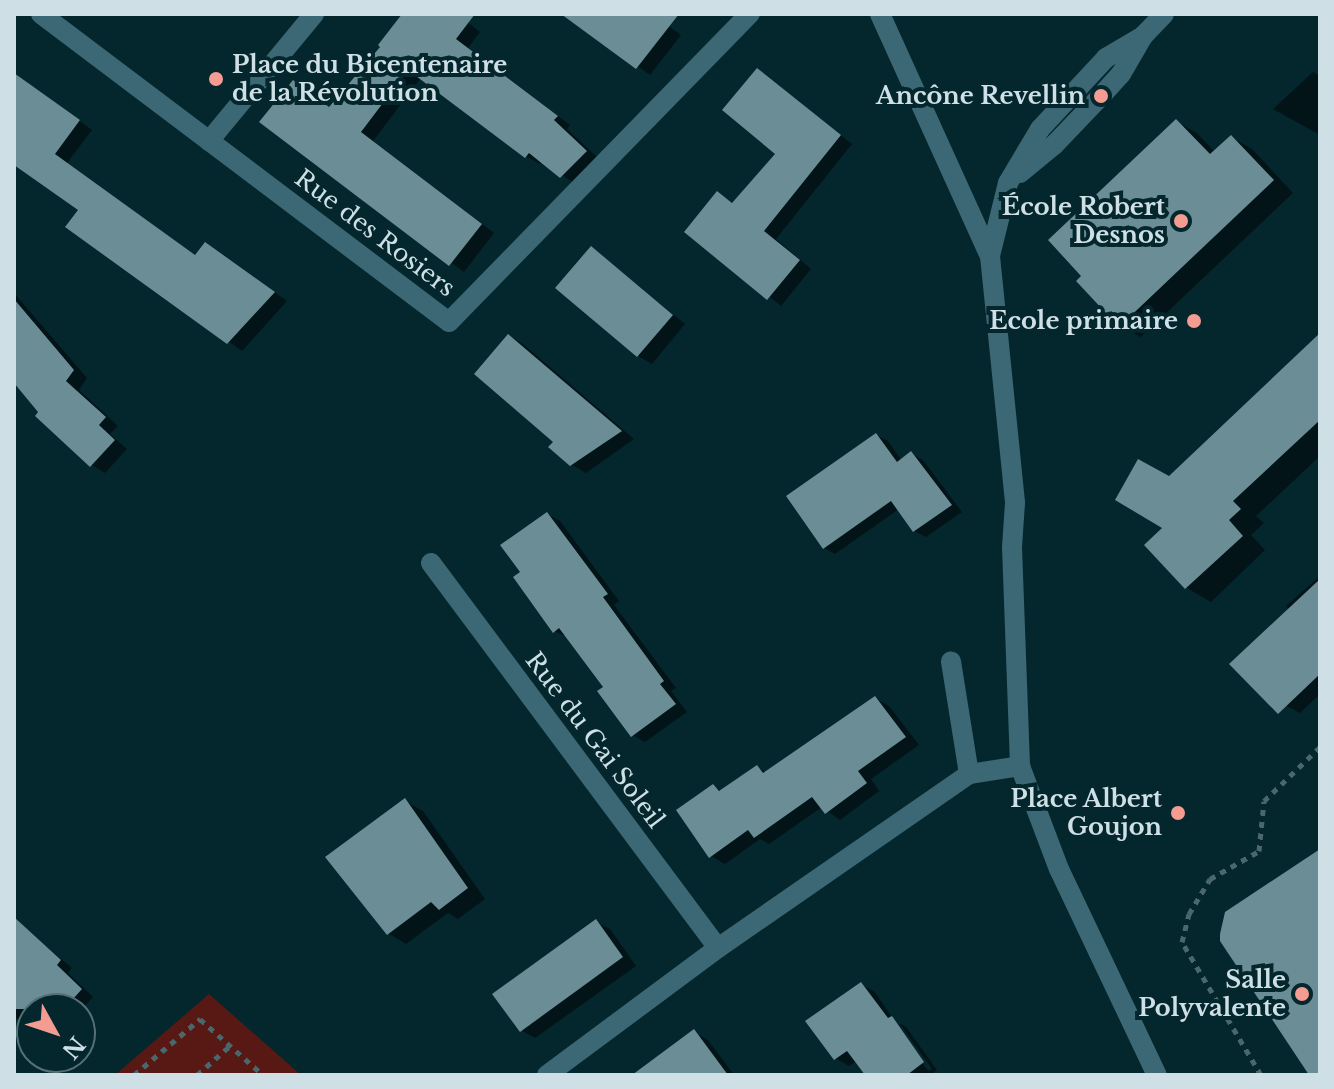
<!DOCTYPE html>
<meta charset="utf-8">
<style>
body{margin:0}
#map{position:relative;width:1334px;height:1089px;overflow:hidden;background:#04262d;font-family:"Libre Baskerville",serif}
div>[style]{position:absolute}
.green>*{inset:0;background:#581915}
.shadow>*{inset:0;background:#0007}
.building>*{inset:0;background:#6b8d96}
.path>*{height:5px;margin-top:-2.5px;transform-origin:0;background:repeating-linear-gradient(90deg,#4a676d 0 6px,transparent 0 12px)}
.minor>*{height:20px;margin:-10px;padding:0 10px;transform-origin:10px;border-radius:10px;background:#3b6874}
.dots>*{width:22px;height:22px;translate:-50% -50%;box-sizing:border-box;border:4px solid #04262d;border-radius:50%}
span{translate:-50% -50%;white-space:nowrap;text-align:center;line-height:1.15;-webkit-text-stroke:8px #04262d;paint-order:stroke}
.poi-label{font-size:24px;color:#cee0e5;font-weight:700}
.left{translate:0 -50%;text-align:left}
.right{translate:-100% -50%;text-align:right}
.street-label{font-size:24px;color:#cee0e5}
.frame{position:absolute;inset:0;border:16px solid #cee0e5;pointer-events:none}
.north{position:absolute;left:16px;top:993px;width:80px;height:80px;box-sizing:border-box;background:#04262d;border:2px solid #557077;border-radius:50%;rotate:130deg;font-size:22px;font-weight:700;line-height:32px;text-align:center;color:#cee0e5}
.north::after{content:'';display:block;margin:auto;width:28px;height:36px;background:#f59c92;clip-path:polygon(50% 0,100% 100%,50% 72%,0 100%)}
</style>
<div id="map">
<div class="green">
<div style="clip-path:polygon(209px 994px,301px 1075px,115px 1075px)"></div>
</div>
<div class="shadow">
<div style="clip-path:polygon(404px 14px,457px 14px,480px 32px,468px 48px,570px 125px,567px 129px,599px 159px,575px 184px,542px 161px,540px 164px,526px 156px,421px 78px,373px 141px,494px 233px,464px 272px,262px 122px,331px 108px,382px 47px)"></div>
<div style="clip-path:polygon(565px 14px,669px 14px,663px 22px,681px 35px,650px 75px)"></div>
<div style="clip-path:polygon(758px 71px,852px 144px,776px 239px,811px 269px,781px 306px,687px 232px,718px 193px,734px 204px,778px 153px)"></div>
<div style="clip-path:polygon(1313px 72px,1320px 76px,1320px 135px,1273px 109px)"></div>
<div style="clip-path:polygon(14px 73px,92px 130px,67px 163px,196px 257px,219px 253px,287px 301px,242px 351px,68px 227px,81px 209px,14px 136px)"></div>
<div style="clip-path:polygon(1177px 122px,1197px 133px,1215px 152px,1231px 137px,1252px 149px,1293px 193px,1141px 337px,1120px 326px,1079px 281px)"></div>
<div style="clip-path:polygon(591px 248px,685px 324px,652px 364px,638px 356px)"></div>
<div style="clip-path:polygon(14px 293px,87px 378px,79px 390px,118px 426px,110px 434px,127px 449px,105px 473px,92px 465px,14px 380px)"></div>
<div style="clip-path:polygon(509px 336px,523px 344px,634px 439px,586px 473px,572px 465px,556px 442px)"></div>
<div style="clip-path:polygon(1320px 336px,1320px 456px,1256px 516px,1264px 523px,1251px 535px,1265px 550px,1211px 602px,1187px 588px,1147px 545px,1166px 527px,1170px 479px)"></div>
<div style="clip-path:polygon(876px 435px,888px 441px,902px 461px,912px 454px,923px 460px,962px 512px,926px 537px,914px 531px,899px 509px,835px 554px,824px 548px)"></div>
<div style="clip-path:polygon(547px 514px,560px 521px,619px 601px,614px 605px,676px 688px,671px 691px,687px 712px,645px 742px,633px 735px,605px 688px,568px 637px,554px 631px,522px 572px)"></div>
<div style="clip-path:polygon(1320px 576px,1320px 694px,1300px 713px,1287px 706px,1289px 610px,1286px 606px)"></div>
<div style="clip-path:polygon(875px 698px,889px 706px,919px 745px,871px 779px,879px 791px,840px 820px,822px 807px,769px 844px,760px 839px,725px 864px,711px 856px,713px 786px,722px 791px,757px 767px,767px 773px)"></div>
<div style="clip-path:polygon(405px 801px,423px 811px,485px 899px,458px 919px,448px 913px,406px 944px,388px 933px)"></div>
<div style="clip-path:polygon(16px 921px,72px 968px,68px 973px,93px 997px,80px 1011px,32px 1009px,32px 1033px,14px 1016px)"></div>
<div style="clip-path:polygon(596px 922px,610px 929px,636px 966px,535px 1038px,521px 1030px)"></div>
<div style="clip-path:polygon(861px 984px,875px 992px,928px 1071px,932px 1069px,899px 1023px,906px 1027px,937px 1070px,930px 1075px,867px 1075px,857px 1061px,849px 1066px,835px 1058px)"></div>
<div style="clip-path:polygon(694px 1032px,708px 1040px,734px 1075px,635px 1075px)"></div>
</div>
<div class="building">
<div style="clip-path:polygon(402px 14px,475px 14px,456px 39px,558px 116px,554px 120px,587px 151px,560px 178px,529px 153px,525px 158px,408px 70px,361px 132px,482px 224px,449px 266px,259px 122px,293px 80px,329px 107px,380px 47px,378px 45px)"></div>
<div style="clip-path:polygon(561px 14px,679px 14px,636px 69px)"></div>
<div style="clip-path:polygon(757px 68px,841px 135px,764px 231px,800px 260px,767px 300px,684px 232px,717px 191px,732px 203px,775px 154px,722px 110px)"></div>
<div style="clip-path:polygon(14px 73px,80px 120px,55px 154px,195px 255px,205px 242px,275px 292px,227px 344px,65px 227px,78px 210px,14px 165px)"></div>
<div style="clip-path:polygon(1176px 119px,1210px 154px,1231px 135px,1274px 180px,1119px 327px,1076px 281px,1081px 276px,1048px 240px)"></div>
<div style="clip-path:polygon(591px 246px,673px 315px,637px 357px,555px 288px)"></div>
<div style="clip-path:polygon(14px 299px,74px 370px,66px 381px,106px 417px,99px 425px,115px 440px,90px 467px,35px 416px,38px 412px,14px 383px)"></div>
<div style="clip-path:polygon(1320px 333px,1320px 420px,1233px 501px,1241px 509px,1229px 520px,1243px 536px,1185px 589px,1144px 545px,1162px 528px,1115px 500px,1138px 459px,1169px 476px)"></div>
<div style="clip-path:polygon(508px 334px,622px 431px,570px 466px,548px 447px,553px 442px,474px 374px)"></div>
<div style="clip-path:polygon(876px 433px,897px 462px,911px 451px,952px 505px,913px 532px,891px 501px,823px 549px,786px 496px)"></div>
<div style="clip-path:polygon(547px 512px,608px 594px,603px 597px,664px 681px,660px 684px,676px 704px,631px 737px,597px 691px,603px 687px,559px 628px,553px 633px,513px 577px,520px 572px,500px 545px)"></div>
<div style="clip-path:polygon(1320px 579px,1320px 674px,1278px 714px,1229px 664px)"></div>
<div style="clip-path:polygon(875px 696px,906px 737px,858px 771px,867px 783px,825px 814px,812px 797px,754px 838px,748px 830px,709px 858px,676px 810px,713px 784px,719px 791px,757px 765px,763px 773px)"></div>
<div style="clip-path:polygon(405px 798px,468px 888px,439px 910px,431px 902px,387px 935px,325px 857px)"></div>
<div style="clip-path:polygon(1320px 849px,1320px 1075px,1309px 1075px,1220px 941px,1220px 934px,1225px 912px)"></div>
<div style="clip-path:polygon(14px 917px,61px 960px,57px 965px,82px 989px,64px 1009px,14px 1009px)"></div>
<div style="clip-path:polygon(596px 919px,623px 957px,520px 1032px,492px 994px)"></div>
<div style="clip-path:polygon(861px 982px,888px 1018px,892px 1016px,924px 1062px,907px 1075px,865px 1075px,847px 1051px,834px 1060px,805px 1021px)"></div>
<div style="clip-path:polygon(694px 1029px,728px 1075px,632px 1075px)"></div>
</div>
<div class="path">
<div style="left:134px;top:1075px;width:87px;rotate:-40.3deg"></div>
<div style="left:200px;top:1019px;width:84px;rotate:41.6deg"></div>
<div style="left:197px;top:1075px;width:45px;rotate:-41.4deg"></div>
<div style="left:1261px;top:1075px;width:155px;rotate:-120.7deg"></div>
<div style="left:1182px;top:942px;width:29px;rotate:-76deg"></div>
<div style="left:1189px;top:914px;width:41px;rotate:-59deg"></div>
<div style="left:1210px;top:879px;width:56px;rotate:-29.7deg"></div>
<div style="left:1259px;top:851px;width:50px;rotate:-84.3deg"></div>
<div style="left:1264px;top:801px;width:78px;rotate:-44deg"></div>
</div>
<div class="minor">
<div style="left:41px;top:14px;width:511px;rotate:37.05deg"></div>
<div style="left:449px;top:322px;width:431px;rotate:-45.7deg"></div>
<div style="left:880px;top:14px;width:266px;rotate:65.6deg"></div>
<div style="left:1143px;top:36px;width:43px;rotate:149.3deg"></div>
<div style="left:1106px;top:58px;width:97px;rotate:132.9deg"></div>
<div style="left:1040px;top:129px;width:63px;rotate:120.7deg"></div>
<div style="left:1008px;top:183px;width:75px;rotate:103.9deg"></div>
<div style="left:990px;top:256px;width:248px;rotate:84.2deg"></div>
<div style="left:1015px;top:503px;width:44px;rotate:93.9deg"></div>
<div style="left:1012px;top:547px;width:219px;rotate:87.9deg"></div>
<div style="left:1020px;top:766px;width:110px;rotate:69.3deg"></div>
<div style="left:1059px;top:869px;width:228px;rotate:64.6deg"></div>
<div style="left:209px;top:141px;width:165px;rotate:-50.4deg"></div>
<div style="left:1020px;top:173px;width:44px;rotate:-39.5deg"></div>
<div style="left:1054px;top:145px;width:68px;rotate:-46.2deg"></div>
<div style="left:1101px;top:96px;width:30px;rotate:-48deg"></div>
<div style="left:1121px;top:74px;width:44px;rotate:-59.9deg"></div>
<div style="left:1143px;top:36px;width:30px;rotate:-46deg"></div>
<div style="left:431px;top:563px;width:480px;rotate:53.3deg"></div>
<div style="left:718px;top:948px;width:305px;rotate:-34.7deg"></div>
<div style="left:969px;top:774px;width:114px;rotate:-99.1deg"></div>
<div style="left:969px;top:774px;width:52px;rotate:-8.9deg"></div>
<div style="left:547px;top:1075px;width:213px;rotate:-36.6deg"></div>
</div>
<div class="dots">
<div style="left:216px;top:79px;background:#f59c92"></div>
<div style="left:1101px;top:96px;background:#f59c92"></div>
<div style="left:1181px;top:221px;background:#f59c92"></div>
<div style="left:1194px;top:321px;background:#f59c92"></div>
<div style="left:1178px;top:813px;background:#f59c92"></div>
<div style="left:1302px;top:994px;background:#f59c92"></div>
</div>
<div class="poi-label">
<span class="left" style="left:232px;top:79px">Place du Bicentenaire<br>de la Révolution</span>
<span class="right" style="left:1085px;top:96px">Ancône Revellin</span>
<span class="right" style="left:1165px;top:221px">École Robert<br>Desnos</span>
<span class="right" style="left:1178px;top:321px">Ecole primaire</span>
<span class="right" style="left:1162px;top:813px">Place Albert<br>Goujon</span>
<span class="right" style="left:1286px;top:994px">Salle<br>Polyvalente</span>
</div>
<div class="street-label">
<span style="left:375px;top:233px;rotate:37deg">Rue des Rosiers</span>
<span style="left:595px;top:740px;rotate:53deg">Rue du Gai Soleil</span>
</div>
<div class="frame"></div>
<div class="north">N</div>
</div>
